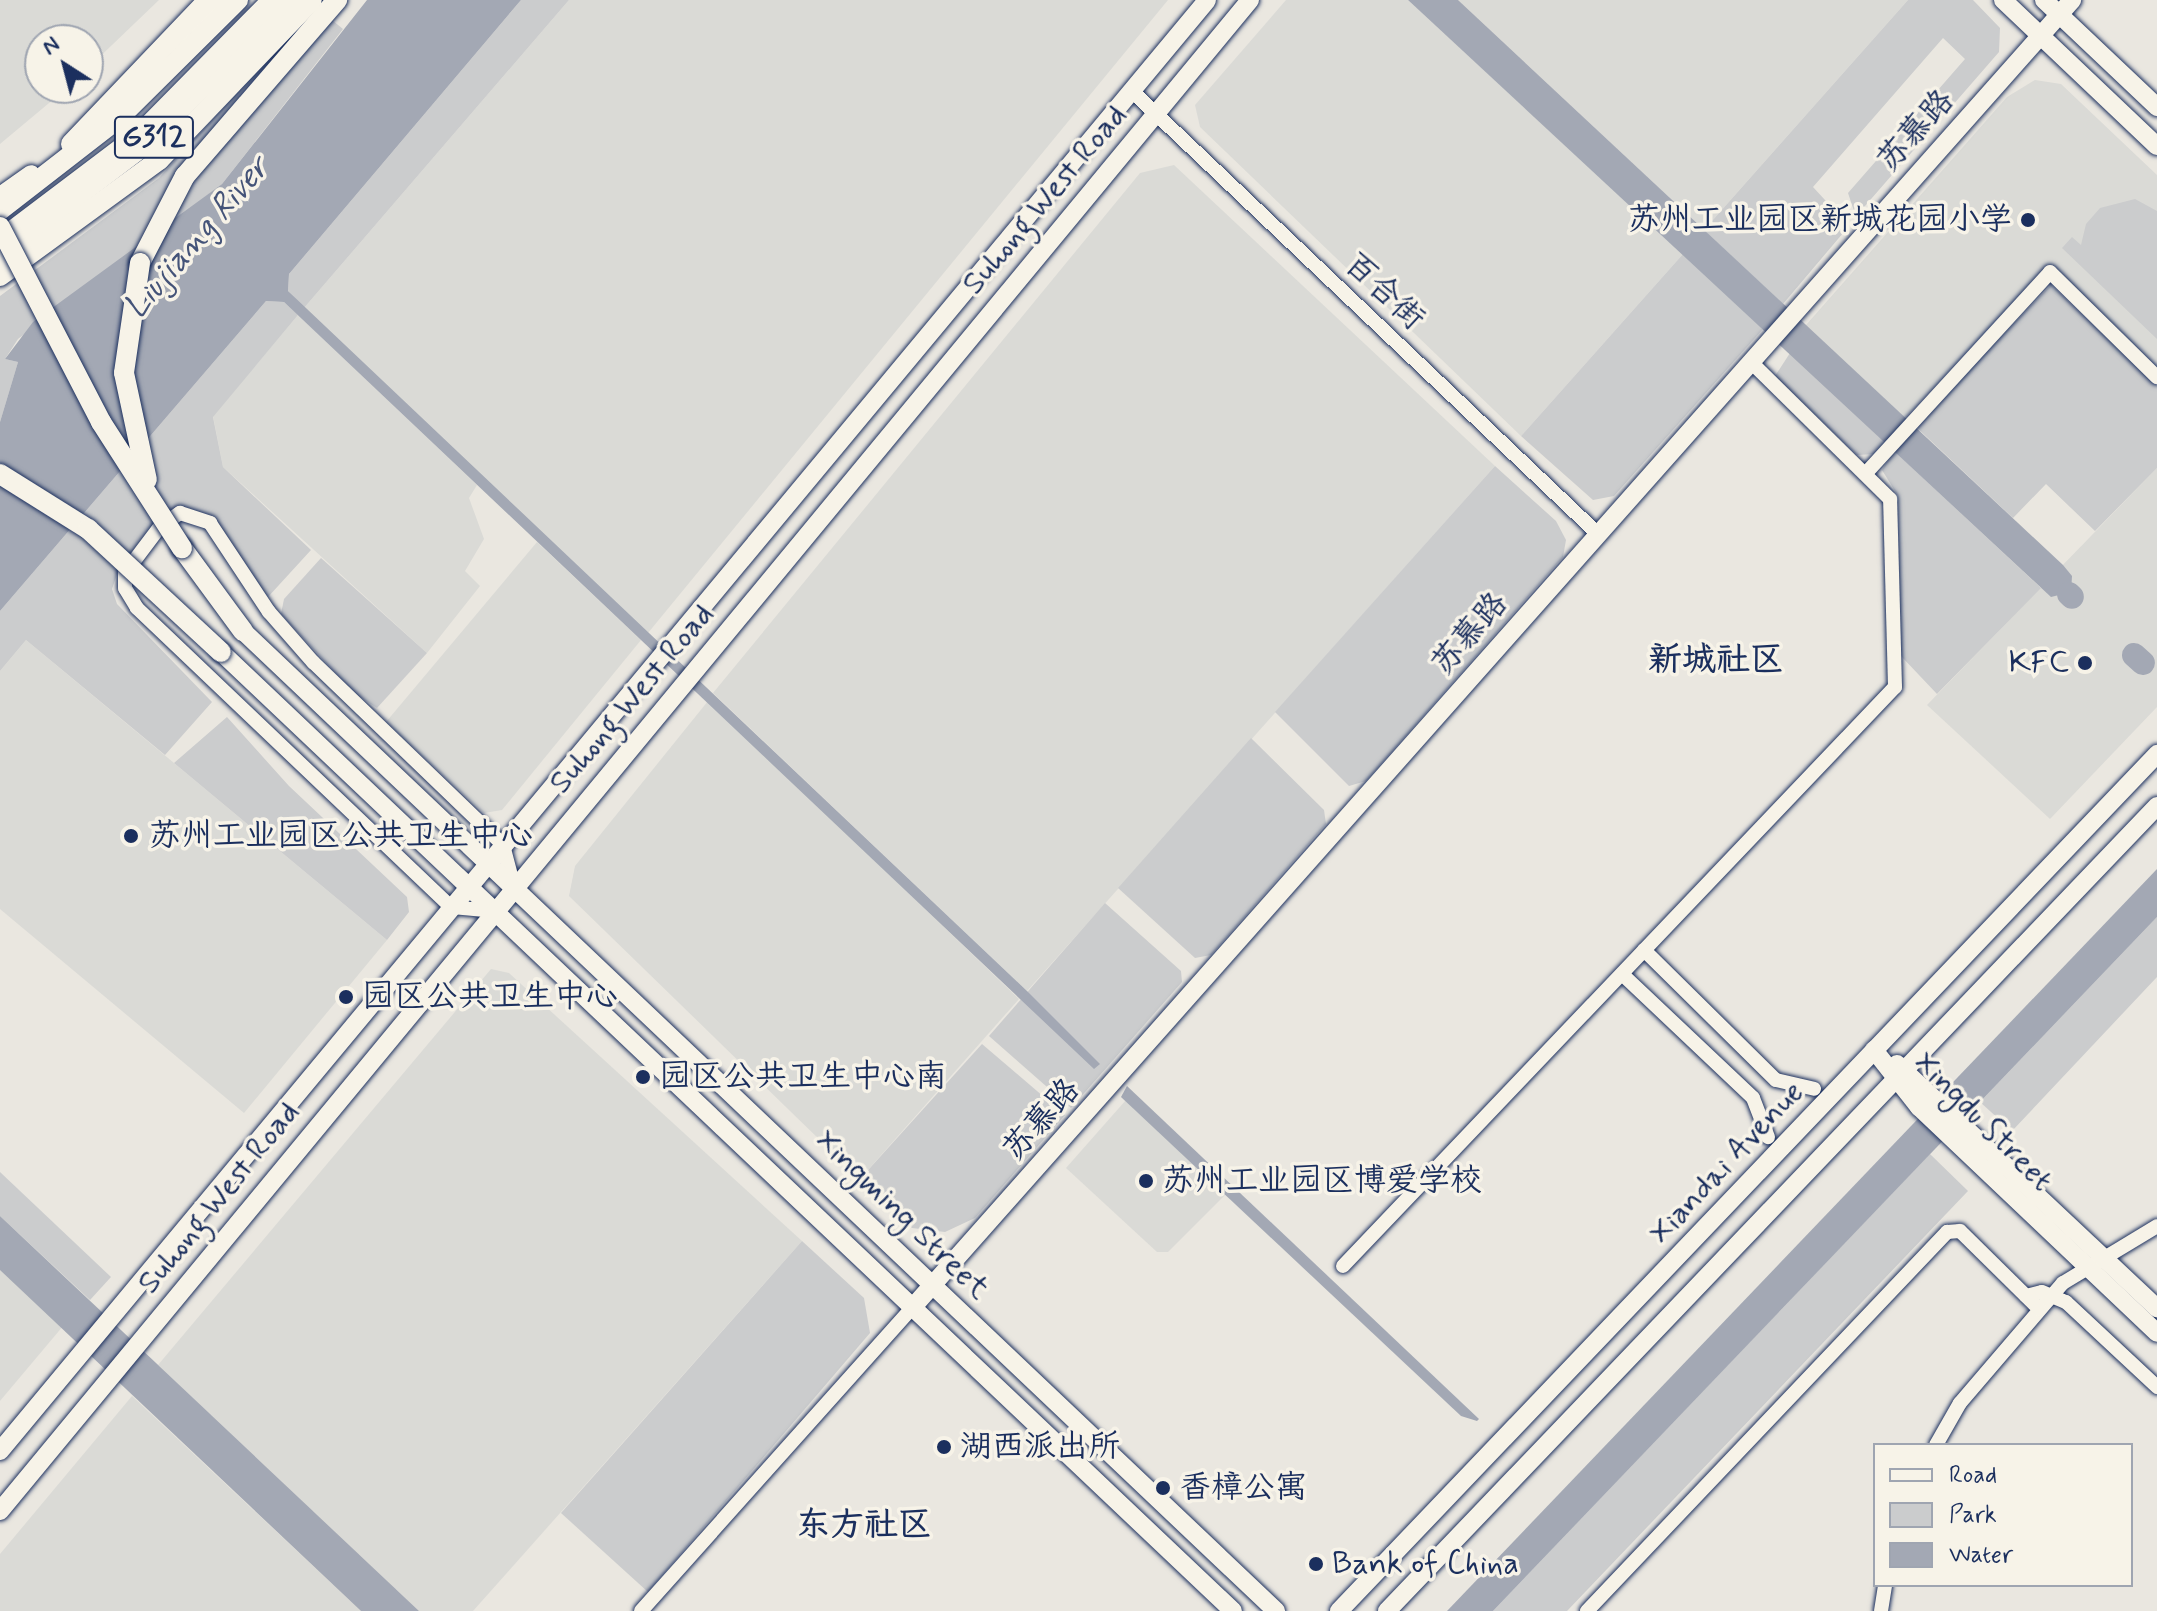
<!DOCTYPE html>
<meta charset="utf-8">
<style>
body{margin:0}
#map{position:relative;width:2157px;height:1611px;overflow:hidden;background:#eae7e0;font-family:Mynerve,"LXGW WenKai TC",sans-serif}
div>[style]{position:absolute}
.built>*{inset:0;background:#dadad6}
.green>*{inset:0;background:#cbcccd}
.water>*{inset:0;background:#a3a8b4}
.river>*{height:24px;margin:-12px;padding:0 12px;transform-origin:12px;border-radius:12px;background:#a3a8b4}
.roads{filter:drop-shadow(0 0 2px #1b2f5e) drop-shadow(0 0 2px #1b2f5e)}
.minor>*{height:14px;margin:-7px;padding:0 7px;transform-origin:7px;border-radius:7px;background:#f7f3e8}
.major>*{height:18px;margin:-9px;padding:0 9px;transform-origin:9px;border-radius:9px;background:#f7f3e8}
.highway>*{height:20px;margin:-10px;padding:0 10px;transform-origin:10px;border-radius:10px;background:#f7f3e8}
.bridges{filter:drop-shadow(0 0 2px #1b2f5e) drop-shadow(0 0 2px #1b2f5e)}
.highway-bridge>*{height:20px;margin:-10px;padding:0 10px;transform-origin:10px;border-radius:10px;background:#f7f3e8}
.dots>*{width:22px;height:22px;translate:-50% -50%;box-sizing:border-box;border:4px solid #f7f3e8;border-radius:50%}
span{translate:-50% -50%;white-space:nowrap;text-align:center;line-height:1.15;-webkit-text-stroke:7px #f7f3e8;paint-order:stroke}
.shield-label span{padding:2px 6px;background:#f7f3e8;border:2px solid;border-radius:6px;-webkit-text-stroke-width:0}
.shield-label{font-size:30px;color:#1b2f5e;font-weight:700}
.street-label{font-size:32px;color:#1b2f5e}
.poi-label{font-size:32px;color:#1b2f5e}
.right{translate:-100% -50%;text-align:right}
.left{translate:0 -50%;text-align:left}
.water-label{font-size:34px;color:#445378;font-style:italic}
.neighbourhood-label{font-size:34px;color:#1b2f5e;font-weight:700}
.legend{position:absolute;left:1873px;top:1443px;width:260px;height:144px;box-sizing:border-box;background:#f7f3e8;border:2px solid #9fa5b1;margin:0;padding:10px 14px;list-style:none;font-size:24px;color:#1b2f5e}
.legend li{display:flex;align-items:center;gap:16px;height:40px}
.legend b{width:40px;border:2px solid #9fa5b1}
.north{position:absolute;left:24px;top:24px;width:80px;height:80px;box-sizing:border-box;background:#f7f3e8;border:2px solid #9fa5b1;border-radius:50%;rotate:324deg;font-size:22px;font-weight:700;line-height:32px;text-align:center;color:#1b2f5e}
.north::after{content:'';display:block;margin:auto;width:28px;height:36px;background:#1b2f5e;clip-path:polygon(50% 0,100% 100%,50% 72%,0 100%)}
</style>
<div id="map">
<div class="built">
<div style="clip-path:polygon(0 0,159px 0,88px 68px,88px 40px,40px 40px,40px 88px,67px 88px,0 144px)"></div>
<div style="clip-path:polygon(569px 0,1168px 0,648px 633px,304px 308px)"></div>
<div style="clip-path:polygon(1286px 0,1408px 0,1683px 254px,1521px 436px,1200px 127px,1195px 105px)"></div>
<div style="clip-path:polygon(1458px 0,1908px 0,1704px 230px)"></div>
<div style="clip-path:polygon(2035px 80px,2061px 84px,2157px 175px,2157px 370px,2050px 265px,1905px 418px,1806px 325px,2007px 97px)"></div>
<div style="clip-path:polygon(1174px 165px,1495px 466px,1027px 991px,713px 693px,1140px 173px)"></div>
<div style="clip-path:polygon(298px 315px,477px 485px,469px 498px,484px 539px,465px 571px,480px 586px,427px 653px,223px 467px,213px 416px)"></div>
<div style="clip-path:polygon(2157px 468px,2157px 707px,2050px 819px,1927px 705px)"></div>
<div style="clip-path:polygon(537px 542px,641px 640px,502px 810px,484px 813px,386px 722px)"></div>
<div style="clip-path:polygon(26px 640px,387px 940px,244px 1113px,0 909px,0 671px)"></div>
<div style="clip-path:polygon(708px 701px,1019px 999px,860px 1179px,569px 896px,575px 866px)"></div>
<div style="clip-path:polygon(491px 969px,509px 973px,802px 1241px,473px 1611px,419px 1611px,158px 1365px)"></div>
<div style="clip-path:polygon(1126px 1100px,1226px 1194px,1168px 1252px,1157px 1252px,1066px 1168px)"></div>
<div style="clip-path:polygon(0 1257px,69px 1319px,0 1401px)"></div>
<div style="clip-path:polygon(132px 1396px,361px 1611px,0 1611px,0 1554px)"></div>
</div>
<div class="green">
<div style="clip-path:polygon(521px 0,569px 0,304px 308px,288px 291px,289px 274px)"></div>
<div style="clip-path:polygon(1908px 0,1973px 0,2000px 28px,1999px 52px,1865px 206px,1854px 211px,1848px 193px,1965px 59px,1943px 38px,1813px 187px,1849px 226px,1783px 304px,1704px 230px)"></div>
<div style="clip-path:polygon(316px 7px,343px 29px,222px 184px,18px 339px,5px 359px,18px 362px,0 422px,0 296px,159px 178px)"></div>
<div style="clip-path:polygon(2135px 199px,2157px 211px,2157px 339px,2062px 248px,2072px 237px,2081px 245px,2086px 224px,2100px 208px)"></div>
<div style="clip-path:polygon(1683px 254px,1763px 329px,1614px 496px,1593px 500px,1521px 436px)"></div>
<div style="clip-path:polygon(2051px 285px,2157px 386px,2157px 468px,2095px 531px,2046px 484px,2013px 518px,1915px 426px)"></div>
<div style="clip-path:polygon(266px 301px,284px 302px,298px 315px,213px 417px,223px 467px,311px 550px,268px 597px,206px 516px,182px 508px,156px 523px,120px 565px,112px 589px,117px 604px,212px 702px,165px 755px,26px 640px,0 671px,0 611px)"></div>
<div style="clip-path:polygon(1790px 353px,1886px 443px,1875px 454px,1857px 455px,1775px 376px)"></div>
<div style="clip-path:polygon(1894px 451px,2041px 588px,1937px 694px,1901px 656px,1898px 496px,1882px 470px)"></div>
<div style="clip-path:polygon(1495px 466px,1556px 521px,1566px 540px,1563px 557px,1366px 781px,1349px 786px,1275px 712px)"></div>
<div style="clip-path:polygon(321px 558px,427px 653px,377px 708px,354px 693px,281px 614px,284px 599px)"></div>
<div style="clip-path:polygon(227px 717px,289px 786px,407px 897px,409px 912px,387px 940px,174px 763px)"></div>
<div style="clip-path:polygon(1251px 738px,1324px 810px,1326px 824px,1211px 955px,1195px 958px,1118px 888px)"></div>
<div style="clip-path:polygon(1105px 903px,1181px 971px,1182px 982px,1071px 1108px,989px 1036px)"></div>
<div style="clip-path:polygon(2157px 917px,2157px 977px,2012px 1131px,1980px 1102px)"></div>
<div style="clip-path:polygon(982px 1044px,1065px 1115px,975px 1218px,945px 1232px,912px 1228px,860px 1179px)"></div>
<div style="clip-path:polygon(1930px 1154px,1968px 1191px,1567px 1611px,1493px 1611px)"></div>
<div style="clip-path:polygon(0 1172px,111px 1277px,90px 1300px,0 1216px)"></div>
<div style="clip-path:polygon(802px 1241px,864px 1298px,870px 1333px,648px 1592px,561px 1513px)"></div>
</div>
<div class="water">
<div style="clip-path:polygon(367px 0,521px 0,289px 274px,288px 291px,1027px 991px,1100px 1064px,1094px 1069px,284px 302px,266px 301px,0 611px,0 422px,18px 362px,5px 359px,33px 322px,222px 184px)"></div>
<div style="clip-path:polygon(1408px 0,1458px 0,2063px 565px,2072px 576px,2071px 592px,2051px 597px)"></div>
<div style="clip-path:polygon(2157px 869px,2157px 917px,1493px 1611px,1447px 1611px)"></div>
<div style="clip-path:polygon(1127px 1086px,1479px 1419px,1477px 1421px,1461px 1416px,1121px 1097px)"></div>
<div style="clip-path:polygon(0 1216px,419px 1611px,361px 1611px,0 1270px)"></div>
</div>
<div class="river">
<div style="left:2069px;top:594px;width:4px;rotate:45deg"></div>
<div style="left:2134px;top:655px;width:12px;rotate:42deg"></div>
</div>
<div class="roads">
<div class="minor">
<div style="left:1132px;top:91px;width:643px;rotate:43.55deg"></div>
<div style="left:1867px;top:472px;width:271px;rotate:-47.5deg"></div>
<div style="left:2050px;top:272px;width:150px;rotate:44.5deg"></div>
<div style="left:494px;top:911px;width:43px;rotate:-174.7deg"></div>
<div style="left:451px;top:907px;width:434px;rotate:-136.4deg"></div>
<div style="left:137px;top:608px;width:23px;rotate:-121deg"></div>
<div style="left:125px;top:588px;width:15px;rotate:-90deg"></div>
<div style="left:125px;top:573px;width:56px;rotate:-52.9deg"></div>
<div style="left:159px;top:528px;width:26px;rotate:-36deg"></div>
<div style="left:180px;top:513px;width:32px;rotate:18deg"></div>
<div style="left:210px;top:523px;width:107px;rotate:56.5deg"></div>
<div style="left:269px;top:612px;width:67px;rotate:48.7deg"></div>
<div style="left:313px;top:662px;width:264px;rotate:43.9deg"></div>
<div style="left:503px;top:845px;width:43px;rotate:75.3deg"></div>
<div style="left:1644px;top:950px;width:185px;rotate:44.6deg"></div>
<div style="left:1776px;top:1080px;width:39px;rotate:13deg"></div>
<div style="left:1622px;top:974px;width:180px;rotate:43.4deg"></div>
<div style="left:1753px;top:1098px;width:42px;rotate:69deg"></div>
<div style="left:1343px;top:1266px;width:800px;rotate:-46.37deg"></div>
<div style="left:1895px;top:687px;width:188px;rotate:-91.5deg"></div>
<div style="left:1890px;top:499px;width:195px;rotate:-135.4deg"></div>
<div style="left:2026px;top:1296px;width:16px;rotate:-14deg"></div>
<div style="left:2042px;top:1292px;width:26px;rotate:23deg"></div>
<div style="left:2066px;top:1302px;width:125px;rotate:43deg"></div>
<div style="left:1936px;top:1445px;width:48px;rotate:-60.3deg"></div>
<div style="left:1960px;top:1403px;width:158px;rotate:-49.4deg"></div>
<div style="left:2063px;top:1283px;width:110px;rotate:-31.2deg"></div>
<div style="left:641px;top:1611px;width:408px;rotate:-48.2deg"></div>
<div style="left:1587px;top:1611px;width:523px;rotate:-46.47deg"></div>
<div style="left:1947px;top:1232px;width:13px;rotate:-4deg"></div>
<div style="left:1960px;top:1231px;width:111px;rotate:44.6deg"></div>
<div style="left:1881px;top:1611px;width:26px;rotate:-81deg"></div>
</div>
<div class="major">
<div style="left:2003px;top:0;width:212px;rotate:43.5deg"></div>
<div style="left:2044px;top:0;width:156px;rotate:43.4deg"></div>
<div style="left:177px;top:46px;width:64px;rotate:-45.6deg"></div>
<div style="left:0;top:196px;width:38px;rotate:-35deg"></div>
<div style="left:0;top:256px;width:182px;rotate:-37.2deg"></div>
<div style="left:145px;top:146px;width:206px;rotate:-45deg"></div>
<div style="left:243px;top:631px;width:1424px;rotate:43.49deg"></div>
<div style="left:221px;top:652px;width:1394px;rotate:43.46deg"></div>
<div style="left:1874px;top:1050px;width:73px;rotate:51.7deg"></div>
<div style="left:1919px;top:1107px;width:328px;rotate:43.5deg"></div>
<div style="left:1897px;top:1064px;width:357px;rotate:43.2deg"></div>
<div style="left:913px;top:1307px;width:1747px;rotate:-48.43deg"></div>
<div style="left:0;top:1451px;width:1887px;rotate:-50.24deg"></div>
<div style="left:0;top:1511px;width:1961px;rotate:-50.4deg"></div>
<div style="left:1339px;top:1611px;width:1185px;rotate:-46.33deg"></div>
<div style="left:1387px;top:1611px;width:1114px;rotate:-46.27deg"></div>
</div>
<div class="highway">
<div style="left:71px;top:144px;width:199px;rotate:-46.4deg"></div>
<div style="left:0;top:210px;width:153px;rotate:-37.8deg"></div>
<div style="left:121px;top:116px;width:165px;rotate:-44.8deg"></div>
<div style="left:0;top:240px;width:174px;rotate:-37.1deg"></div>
<div style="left:139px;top:135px;width:190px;rotate:-45.4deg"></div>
<div style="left:140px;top:263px;width:98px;rotate:-62.7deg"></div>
<div style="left:185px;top:176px;width:233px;rotate:-49.2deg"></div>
<div style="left:0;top:276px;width:197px;rotate:-36.1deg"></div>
<div style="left:159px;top:160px;width:221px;rotate:-46.3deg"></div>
<div style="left:182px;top:548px;width:103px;rotate:53.7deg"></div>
</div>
</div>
<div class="bridges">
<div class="highway-bridge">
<div style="left:0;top:227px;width:220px;rotate:62.6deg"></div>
<div style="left:101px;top:422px;width:150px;rotate:57.3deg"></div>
<div style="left:140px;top:263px;width:111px;rotate:98.3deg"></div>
<div style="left:124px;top:373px;width:109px;rotate:77.9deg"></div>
<div style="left:0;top:474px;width:104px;rotate:32deg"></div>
<div style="left:88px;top:529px;width:181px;rotate:42.8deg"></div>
</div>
</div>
<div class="dots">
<div style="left:2028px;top:220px;background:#1b2f5e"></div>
<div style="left:2085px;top:663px;background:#1b2f5e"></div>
<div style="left:131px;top:836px;background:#1b2f5e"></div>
<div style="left:346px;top:997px;background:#1b2f5e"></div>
<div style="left:643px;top:1077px;background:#1b2f5e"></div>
<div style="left:1146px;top:1181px;background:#1b2f5e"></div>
<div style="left:944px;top:1447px;background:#1b2f5e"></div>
<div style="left:1163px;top:1488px;background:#1b2f5e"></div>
<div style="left:1316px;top:1564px;background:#1b2f5e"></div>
</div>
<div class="shield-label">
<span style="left:154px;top:137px">G312</span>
</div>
<div class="street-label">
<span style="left:1916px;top:131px;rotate:-48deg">苏慕路</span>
<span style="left:1045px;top:200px;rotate:-50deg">Suhong West Road</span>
<span style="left:1384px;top:292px;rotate:43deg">百合街</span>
<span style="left:1470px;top:634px;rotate:-49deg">苏慕路</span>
<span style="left:632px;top:699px;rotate:-50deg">Suhong West Road</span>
<span style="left:1042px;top:1120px;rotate:-48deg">苏慕路</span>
<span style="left:1983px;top:1122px;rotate:45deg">Xingdu Street</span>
<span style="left:1727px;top:1163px;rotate:-47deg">Xiandai Avenue</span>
<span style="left:219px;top:1198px;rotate:-51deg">Suhong West Road</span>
<span style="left:902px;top:1215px;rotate:44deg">Xingming Street</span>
</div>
<div class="poi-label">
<span class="right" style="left:2012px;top:220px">苏州工业园区新城花园小学</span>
<span class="right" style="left:2069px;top:663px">KFC</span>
<span class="left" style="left:149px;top:836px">苏州工业园区公共卫生中心</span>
<span class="left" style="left:362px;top:997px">园区公共卫生中心</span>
<span class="left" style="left:659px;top:1077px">园区公共卫生中心南</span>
<span class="left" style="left:1162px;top:1181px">苏州工业园区博爱学校</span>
<span class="left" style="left:960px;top:1447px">湖西派出所</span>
<span class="left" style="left:1179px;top:1488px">香樟公寓</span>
<span class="left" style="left:1332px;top:1564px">Bank of China</span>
</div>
<div class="water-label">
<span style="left:197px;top:238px;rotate:-49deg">Liujiang River</span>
</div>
<div class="neighbourhood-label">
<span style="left:1716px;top:661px">新城社区</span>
<span style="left:864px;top:1526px">东方社区</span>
</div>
<ul class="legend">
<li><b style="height:10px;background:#f7f3e8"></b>Road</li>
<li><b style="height:22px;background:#cbcccd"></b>Park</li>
<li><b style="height:22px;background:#a3a8b4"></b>Water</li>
</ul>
<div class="north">N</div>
</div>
